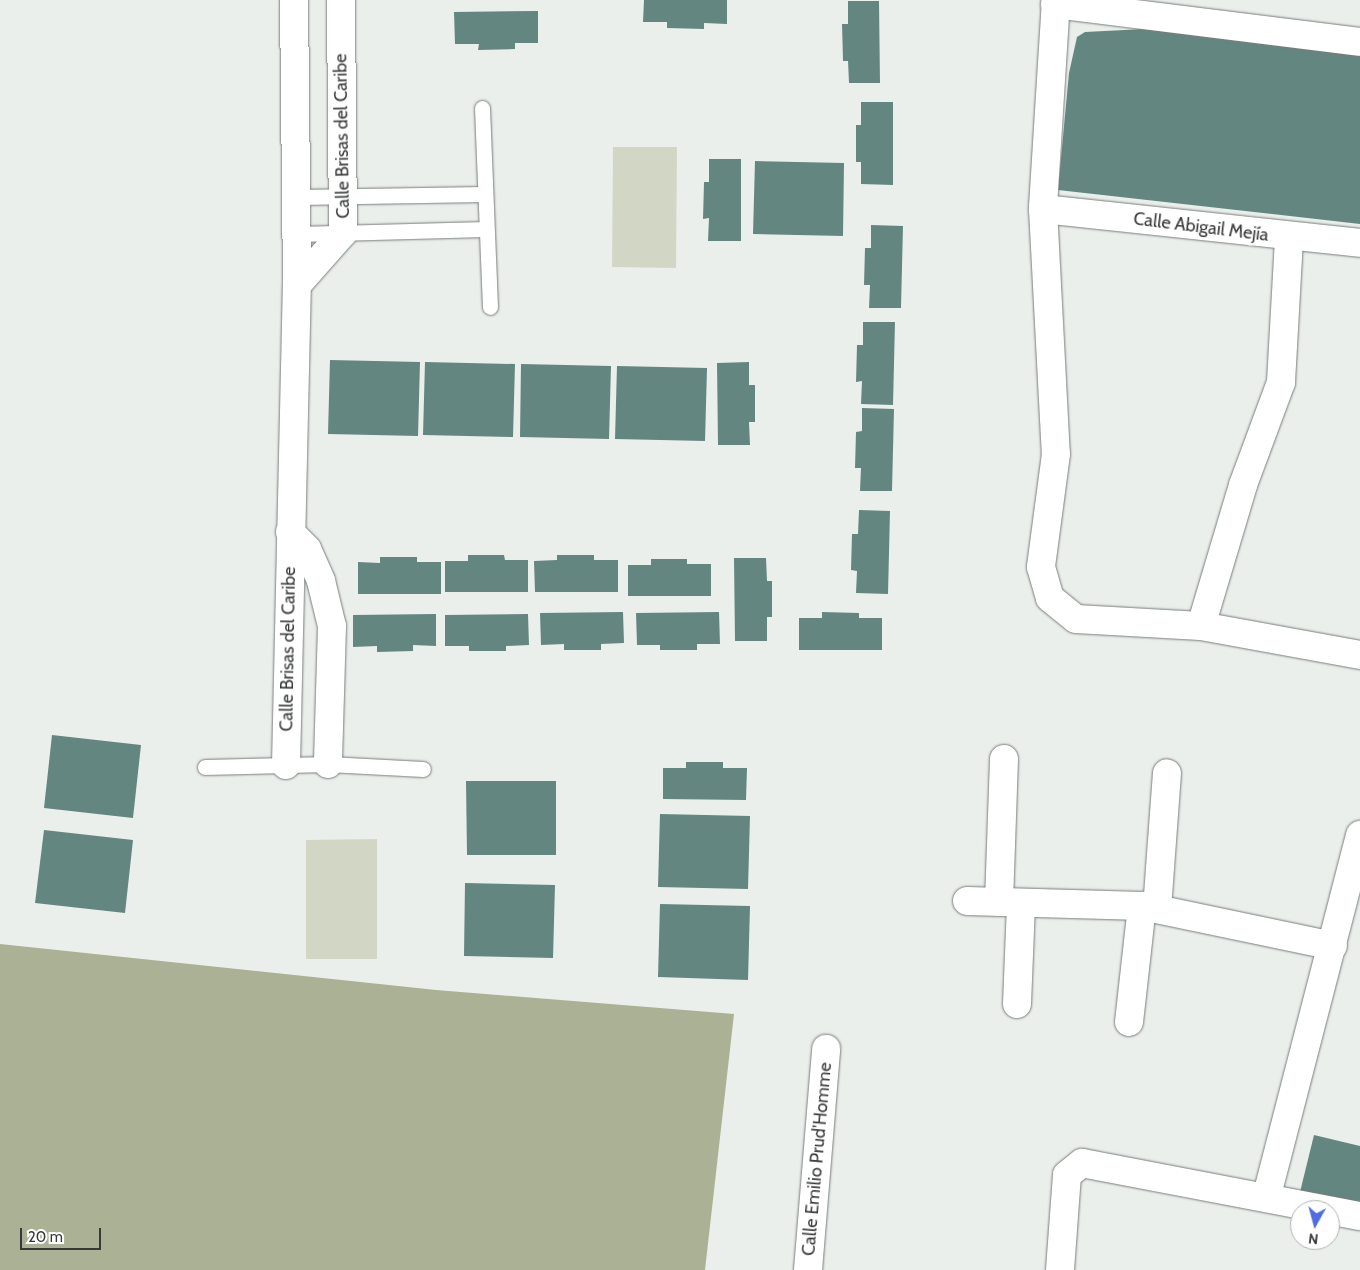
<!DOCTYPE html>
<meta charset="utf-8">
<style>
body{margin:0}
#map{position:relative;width:1360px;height:1270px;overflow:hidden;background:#eaefec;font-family:Cabin,sans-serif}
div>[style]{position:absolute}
.green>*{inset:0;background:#d2d7c5}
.forest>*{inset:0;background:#aab194}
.building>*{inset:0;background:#648680}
.roads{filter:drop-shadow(0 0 1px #797d7b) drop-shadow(0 0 1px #797d7b)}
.service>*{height:15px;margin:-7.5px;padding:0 7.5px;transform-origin:7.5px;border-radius:7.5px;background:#fff}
.minor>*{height:28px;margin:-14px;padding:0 14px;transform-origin:14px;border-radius:14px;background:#fff}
span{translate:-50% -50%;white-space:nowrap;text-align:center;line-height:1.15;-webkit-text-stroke:5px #fff;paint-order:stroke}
.street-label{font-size:18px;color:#383a39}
.north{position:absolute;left:1290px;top:1200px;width:50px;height:50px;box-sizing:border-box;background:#fff;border:1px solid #afb0b0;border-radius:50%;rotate:187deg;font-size:14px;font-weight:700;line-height:20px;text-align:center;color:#383a39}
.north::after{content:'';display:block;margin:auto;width:18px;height:22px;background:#4f6ce1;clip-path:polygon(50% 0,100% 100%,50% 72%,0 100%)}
.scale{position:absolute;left:20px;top:1228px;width:81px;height:22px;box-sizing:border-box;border:2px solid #383a39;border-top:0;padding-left:6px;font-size:15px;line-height:18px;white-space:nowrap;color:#383a39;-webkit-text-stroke:4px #fff;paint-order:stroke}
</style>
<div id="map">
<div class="green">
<div style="clip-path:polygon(613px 147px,677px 147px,676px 268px,612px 267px)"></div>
<div style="clip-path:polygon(377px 839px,377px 959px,306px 959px,306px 840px)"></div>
</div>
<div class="forest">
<div style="clip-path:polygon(0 944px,436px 990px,734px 1014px,705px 1270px,0 1270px)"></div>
</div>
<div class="building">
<div style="clip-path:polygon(644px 0,727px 0,727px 24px,704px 23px,704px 29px,667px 28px,667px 22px,643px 22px)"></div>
<div style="clip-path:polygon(848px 1px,879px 1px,880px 83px,849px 83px,848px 61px,843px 61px,842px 24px,848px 24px)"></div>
<div style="clip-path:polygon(538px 11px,538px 43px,515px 43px,515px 49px,478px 50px,479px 44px,455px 44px,454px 12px)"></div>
<div style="clip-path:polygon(1144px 29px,1360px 54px,1360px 224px,1058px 190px,1069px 73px,1077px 37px,1085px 32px)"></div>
<div style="clip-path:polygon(861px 102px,893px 102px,893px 185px,861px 184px,861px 162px,856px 162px,856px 125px,861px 125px)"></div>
<div style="clip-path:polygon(709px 159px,741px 159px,741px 241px,708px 241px,709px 218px,703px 219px,704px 182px,709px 182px)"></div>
<div style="clip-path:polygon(755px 161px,844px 163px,843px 236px,753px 234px)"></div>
<div style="clip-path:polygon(871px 225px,903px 226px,901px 308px,869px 308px,870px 285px,864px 285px,865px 248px,871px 248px)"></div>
<div style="clip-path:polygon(863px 322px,895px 322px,893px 405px,861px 404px,862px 381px,856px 382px,857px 345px,863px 345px)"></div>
<div style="clip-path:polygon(330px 360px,420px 362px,418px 436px,328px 434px)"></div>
<div style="clip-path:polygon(425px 362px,515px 364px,513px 437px,423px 435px)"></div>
<div style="clip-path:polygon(749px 362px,749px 385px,755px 385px,755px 422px,749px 422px,750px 445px,718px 445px,717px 363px)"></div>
<div style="clip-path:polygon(521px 364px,611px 366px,609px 439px,520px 437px)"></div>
<div style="clip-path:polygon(617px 366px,707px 368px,705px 441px,615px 439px)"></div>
<div style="clip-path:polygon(862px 408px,894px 409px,892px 491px,860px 491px,861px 468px,855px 468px,856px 432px,862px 431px)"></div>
<div style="clip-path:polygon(859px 510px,890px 511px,888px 594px,856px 593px,857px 571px,851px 570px,852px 534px,858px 534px)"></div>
<div style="clip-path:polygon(468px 555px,504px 555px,505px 560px,528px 560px,528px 592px,445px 592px,445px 561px,468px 561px)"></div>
<div style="clip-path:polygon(557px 555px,594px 555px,594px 560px,618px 560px,618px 592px,535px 592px,534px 561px,557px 560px)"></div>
<div style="clip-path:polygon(380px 557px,417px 557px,417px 562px,441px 562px,441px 594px,358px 594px,358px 562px,380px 563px)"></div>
<div style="clip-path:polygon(734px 558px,766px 558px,767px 581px,772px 581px,772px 617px,767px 617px,767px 641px,735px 641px)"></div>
<div style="clip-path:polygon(651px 559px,687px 559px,687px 564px,711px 564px,711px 596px,628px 596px,628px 565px,651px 565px)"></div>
<div style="clip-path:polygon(623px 612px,624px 643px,601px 644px,601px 650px,564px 650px,564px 644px,541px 645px,540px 613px)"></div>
<div style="clip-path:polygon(719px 612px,720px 644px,697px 644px,697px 650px,660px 650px,660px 645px,637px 645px,636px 613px)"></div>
<div style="clip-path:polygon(822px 612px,859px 613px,859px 618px,882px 618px,882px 650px,799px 650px,799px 618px,822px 618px)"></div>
<div style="clip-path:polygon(436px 614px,436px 646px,413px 645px,413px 651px,377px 652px,377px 646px,353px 647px,353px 615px)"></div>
<div style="clip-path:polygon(528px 614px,529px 645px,506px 646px,506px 651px,469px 651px,469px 646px,445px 646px,445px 615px)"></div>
<div style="clip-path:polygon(52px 735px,141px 745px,133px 818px,44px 808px)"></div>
<div style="clip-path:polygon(686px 762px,723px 762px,723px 768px,747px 768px,746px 800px,663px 799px,663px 768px,686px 768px)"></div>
<div style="clip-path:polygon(466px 781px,556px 781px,556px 855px,467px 855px)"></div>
<div style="clip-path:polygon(660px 814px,750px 816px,748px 889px,658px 887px)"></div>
<div style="clip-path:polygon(44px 830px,133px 840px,125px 913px,35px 903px)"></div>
<div style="clip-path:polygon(465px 883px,555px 885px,553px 958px,464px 956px)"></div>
<div style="clip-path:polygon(660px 904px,750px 906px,748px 980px,658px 977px)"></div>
<div style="clip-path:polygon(1314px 1135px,1360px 1146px,1360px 1206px,1300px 1192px)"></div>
</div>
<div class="roads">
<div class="service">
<div style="left:482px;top:108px;width:199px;rotate:87.7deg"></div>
<div style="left:298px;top:197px;width:187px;rotate:-0.9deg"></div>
<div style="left:297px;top:234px;width:189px;rotate:-1.5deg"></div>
<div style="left:205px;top:767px;width:123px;rotate:-1.4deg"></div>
<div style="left:328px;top:764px;width:95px;rotate:3deg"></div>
</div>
<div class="minor">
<div style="left:1056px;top:0;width:209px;rotate:93.6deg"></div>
<div style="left:1043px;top:209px;width:245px;rotate:87deg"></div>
<div style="left:1056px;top:454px;width:114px;rotate:97.6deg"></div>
<div style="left:1041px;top:567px;width:32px;rotate:74deg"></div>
<div style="left:1050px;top:598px;width:33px;rotate:39deg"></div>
<div style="left:1076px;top:619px;width:125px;rotate:3.2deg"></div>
<div style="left:1201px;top:626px;width:162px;rotate:10.3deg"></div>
<div style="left:1055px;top:4px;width:307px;rotate:7.1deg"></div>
<div style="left:1043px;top:209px;width:319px;rotate:6.1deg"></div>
<div style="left:297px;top:285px;width:69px;rotate:-48.5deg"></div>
<div style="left:343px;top:233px;width:233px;rotate:-90.5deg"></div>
<div style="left:290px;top:532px;width:24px;rotate:45deg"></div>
<div style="left:307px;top:549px;width:35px;rotate:66deg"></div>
<div style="left:321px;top:581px;width:46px;rotate:76.3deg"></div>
<div style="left:332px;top:626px;width:138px;rotate:91.7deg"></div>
<div style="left:1201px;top:626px;width:147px;rotate:-73.4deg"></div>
<div style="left:1243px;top:485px;width:110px;rotate:-69.7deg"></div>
<div style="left:1281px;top:382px;width:145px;rotate:-86.8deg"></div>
<div style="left:286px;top:765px;width:480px;rotate:-88.7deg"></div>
<div style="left:297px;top:285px;width:285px;rotate:-90.6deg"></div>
<div style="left:967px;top:901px;width:175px;rotate:1.6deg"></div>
<div style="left:1142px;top:906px;width:195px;rotate:11.8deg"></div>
<div style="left:999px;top:902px;width:143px;rotate:-88deg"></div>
<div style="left:1157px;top:909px;width:136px;rotate:-85.8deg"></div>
<div style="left:1017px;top:1004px;width:101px;rotate:-87.7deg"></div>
<div style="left:1129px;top:1022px;width:117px;rotate:-83.6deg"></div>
<div style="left:1267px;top:1195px;width:372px;rotate:-75.5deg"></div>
<div style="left:808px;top:1270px;width:222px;rotate:-85.3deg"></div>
<div style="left:1060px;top:1270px;width:95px;rotate:-85.8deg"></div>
<div style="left:1067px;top:1175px;width:19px;rotate:-39deg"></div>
<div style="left:1082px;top:1163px;width:283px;rotate:10.8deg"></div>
</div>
</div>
<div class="street-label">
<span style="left:342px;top:136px;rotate:-91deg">Calle Brisas del Caribe</span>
<span style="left:1201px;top:227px;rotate:7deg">Calle Abigail Mejía</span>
<span style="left:288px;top:649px;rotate:-89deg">Calle Brisas del Caribe</span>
<span style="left:817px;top:1159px;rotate:-85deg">Calle Emilio Prud'Homme</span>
</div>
<div class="north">N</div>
<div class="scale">20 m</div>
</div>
